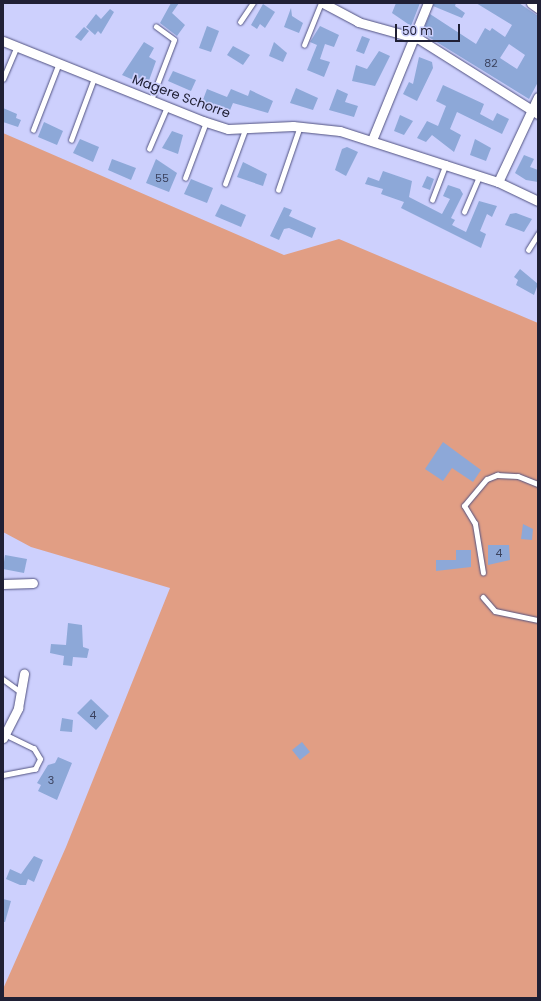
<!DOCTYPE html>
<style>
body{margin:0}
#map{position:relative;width:541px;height:1001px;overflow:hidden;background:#cdd0fd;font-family:Poppins,sans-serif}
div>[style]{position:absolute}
.green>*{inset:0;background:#e19e84}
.building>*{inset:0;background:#8da8d8}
.roads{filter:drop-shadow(0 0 1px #515281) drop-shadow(0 0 1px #515281)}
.lane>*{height:4.5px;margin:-2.25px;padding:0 2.25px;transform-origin:2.25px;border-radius:2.25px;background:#fff}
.street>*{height:9px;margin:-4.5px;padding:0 4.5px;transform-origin:4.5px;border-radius:4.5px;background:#fff}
span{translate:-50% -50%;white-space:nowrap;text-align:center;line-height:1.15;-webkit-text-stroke:3.5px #cdd0fd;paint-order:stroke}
.number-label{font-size:11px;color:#3b425e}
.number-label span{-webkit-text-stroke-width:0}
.street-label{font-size:13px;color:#202035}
.frame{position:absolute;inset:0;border:4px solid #202035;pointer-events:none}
.scale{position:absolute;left:395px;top:24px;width:65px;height:18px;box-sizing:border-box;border:2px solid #202035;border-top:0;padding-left:5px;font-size:12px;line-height:14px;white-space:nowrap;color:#202035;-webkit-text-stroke:3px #cdd0fd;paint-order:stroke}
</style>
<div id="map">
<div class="green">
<div style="clip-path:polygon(3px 133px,284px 255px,339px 239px,538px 323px,538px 998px,3px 998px,3px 989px,66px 847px,170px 588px,31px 547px,3px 532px)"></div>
</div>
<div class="building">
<div style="clip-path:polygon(171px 3px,179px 3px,172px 13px,185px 25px,177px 36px,160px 23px)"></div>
<div style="clip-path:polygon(396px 3px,420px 3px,411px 26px,392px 13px)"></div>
<div style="clip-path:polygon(434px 3px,456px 3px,455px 6px,465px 13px,462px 18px,433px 6px)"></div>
<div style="clip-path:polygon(evenodd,476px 3px,519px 3px,538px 16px,538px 82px,529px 99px,422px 33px,430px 14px,476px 44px,485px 28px,490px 31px,492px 28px,505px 37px,512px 25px,476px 3px,509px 44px,525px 55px,517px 69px,500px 58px,509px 44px)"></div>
<div style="clip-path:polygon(263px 4px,275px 12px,265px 28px,260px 24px,257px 29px,251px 25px)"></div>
<div style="clip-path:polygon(291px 8px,292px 16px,303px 23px,299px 33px,284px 27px)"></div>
<div style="clip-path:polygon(110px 9px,114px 12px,101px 34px,98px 31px,95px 35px,86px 27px,96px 14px,101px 19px)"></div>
<div style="clip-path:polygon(207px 26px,219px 31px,211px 52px,199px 48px)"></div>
<div style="clip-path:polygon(320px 26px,339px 35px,334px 47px,325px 44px,320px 59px,330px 62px,324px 77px,307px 70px,317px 45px,310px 42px)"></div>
<div style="clip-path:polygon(84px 27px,89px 31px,81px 41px,75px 37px)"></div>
<div style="clip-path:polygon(362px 36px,370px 39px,364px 54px,356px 51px)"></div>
<div style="clip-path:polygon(144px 42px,154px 48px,149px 57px,156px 61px,147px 86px,122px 75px)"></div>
<div style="clip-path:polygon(274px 42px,287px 53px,283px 62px,269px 56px)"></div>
<div style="clip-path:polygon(233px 46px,250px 55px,243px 65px,227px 55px)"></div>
<div style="clip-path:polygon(379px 51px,390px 56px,375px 86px,352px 81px,356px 65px,367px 69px)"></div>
<div style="clip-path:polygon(419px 57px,432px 62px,433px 68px,417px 101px,403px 94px,409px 82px,413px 84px)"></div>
<div style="clip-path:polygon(173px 71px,196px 80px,191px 91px,168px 81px)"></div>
<div style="clip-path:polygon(443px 85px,484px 104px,480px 114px,493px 121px,497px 113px,509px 119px,502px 134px,457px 112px,450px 129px,461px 135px,454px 152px,432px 135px,426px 142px,417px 138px,427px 121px,438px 126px,446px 106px,436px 101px)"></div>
<div style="clip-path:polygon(296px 88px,318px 98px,313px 110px,290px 103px)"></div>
<div style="clip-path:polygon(207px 89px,227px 97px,231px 89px,248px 96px,250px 90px,273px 101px,268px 113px,233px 103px,228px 115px,201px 105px)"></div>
<div style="clip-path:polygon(337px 89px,348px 94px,345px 102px,358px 106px,354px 117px,329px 110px)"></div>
<div style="clip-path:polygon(3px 108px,17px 114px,16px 118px,21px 120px,18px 127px,3px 122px)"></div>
<div style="clip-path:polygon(400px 115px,413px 121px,404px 135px,394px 131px)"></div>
<div style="clip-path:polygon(44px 122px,63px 131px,57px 145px,38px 137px)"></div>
<div style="clip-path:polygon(172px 131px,183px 135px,178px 154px,162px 148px)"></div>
<div style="clip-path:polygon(80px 139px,99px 147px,93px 162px,73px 153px)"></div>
<div style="clip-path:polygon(475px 139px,491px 148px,486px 161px,470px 155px)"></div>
<div style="clip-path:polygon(347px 147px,358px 152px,346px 176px,335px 170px,342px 149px)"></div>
<div style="clip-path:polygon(524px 155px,534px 159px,530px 167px,538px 170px,538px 182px,526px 180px,515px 173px)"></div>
<div style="clip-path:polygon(112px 159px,136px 168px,131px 180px,108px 170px)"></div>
<div style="clip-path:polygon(156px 159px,177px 173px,169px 192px,146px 183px)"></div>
<div style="clip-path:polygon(243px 162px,267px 174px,263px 186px,237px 177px)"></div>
<div style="clip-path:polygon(383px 171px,412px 181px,409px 197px,442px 214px,450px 199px,443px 196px,448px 185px,460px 189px,463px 194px,451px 218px,455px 220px,452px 225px,466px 232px,479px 201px,497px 206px,492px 217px,487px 214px,480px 231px,486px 234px,481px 248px,401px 208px,404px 202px,381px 194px,383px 189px,365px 184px,368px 177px,379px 181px)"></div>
<div style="clip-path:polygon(427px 176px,434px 179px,430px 190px,422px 187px)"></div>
<div style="clip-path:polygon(191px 179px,213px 188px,207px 203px,184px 194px)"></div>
<div style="clip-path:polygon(221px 204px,246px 215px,241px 227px,215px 216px)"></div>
<div style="clip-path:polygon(284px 207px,292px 210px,289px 216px,316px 228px,312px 238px,289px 228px,284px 229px,279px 240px,270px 236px)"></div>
<div style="clip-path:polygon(516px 213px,532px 219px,524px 232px,505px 225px,510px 214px)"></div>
<div style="clip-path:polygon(520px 269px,538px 284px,534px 295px,516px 285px,518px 280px,514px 277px)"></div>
<div style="clip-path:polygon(443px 442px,481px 470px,473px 482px,452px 468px,443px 481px,425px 469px)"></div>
<div style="clip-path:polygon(523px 524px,533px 529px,532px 540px,521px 539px)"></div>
<div style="clip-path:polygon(488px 545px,509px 545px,510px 560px,488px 565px)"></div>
<div style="clip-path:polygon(456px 550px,471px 550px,471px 567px,436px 571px,436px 560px,456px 560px)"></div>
<div style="clip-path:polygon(5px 555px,27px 559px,24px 573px,3px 569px)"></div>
<div style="clip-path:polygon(68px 623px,82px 625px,83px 647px,89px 649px,87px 658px,73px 657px,72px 666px,63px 665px,64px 656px,50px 653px,51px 644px,66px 645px)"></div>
<div style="clip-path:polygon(91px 699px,109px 716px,96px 730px,77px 713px)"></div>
<div style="clip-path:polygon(62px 718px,73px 720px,72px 732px,60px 731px)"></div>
<div style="clip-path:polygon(302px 742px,310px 752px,300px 760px,292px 750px)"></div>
<div style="clip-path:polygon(58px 757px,72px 763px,57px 800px,38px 791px,41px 785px,37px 783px,48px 765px,55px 763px)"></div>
<div style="clip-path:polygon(34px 856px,43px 860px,34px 882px,28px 879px,26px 885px,20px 885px,6px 879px,10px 869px,21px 874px)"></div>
<div style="clip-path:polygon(3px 899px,11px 901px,5px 922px,3px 922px)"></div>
</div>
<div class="roads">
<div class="lane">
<div style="left:240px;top:22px;width:23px;rotate:-56deg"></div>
<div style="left:304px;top:45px;width:45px;rotate:-68deg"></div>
<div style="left:3px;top:79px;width:36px;rotate:-67deg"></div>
<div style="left:151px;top:100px;width:64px;rotate:-69deg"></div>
<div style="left:174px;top:40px;width:22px;rotate:-144deg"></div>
<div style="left:33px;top:130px;width:72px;rotate:-68.8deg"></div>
<div style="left:71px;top:140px;width:66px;rotate:-69.6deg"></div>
<div style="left:149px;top:149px;width:46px;rotate:-66.8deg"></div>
<div style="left:185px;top:178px;width:60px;rotate:-69.4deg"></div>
<div style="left:225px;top:184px;width:58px;rotate:-69.7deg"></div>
<div style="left:278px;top:190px;width:68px;rotate:-71deg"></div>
<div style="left:432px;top:200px;width:39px;rotate:-69deg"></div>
<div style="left:464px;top:212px;width:39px;rotate:-67deg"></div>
<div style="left:528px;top:250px;width:19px;rotate:-58deg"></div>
<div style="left:483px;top:573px;width:50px;rotate:-99.3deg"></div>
<div style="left:475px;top:524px;width:21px;rotate:-121deg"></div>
<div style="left:464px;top:506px;width:35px;rotate:-50deg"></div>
<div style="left:487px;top:479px;width:11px;rotate:-22deg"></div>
<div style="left:497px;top:475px;width:21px;rotate:3deg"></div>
<div style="left:518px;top:476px;width:22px;rotate:22deg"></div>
<div style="left:483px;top:597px;width:18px;rotate:49deg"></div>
<div style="left:495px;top:611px;width:44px;rotate:11.8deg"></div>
<div style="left:3px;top:679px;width:22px;rotate:36deg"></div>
<div style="left:3px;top:775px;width:33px;rotate:-11deg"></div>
<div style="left:35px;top:769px;width:11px;rotate:-63deg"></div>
<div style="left:40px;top:759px;width:12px;rotate:-121deg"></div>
<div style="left:34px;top:749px;width:32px;rotate:-154deg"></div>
</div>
<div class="street">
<div style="left:323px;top:3px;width:40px;rotate:28deg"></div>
<div style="left:358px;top:22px;width:63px;rotate:15.6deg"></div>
<div style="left:419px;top:39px;width:141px;rotate:32.2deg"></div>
<div style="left:531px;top:3px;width:9px;rotate:36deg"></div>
<div style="left:3px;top:41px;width:215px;rotate:21.8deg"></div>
<div style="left:203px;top:121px;width:26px;rotate:18deg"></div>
<div style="left:228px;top:129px;width:65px;rotate:-2.6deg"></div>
<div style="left:293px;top:126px;width:47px;rotate:6.1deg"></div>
<div style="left:340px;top:131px;width:166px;rotate:17.9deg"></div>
<div style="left:498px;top:182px;width:44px;rotate:25.4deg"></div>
<div style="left:372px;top:140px;width:148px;rotate:-67.8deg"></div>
<div style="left:498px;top:182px;width:94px;rotate:-64.8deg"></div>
<div style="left:3px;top:584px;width:30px;rotate:-2deg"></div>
<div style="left:3px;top:738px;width:34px;rotate:-63deg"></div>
<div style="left:18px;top:708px;width:35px;rotate:-80deg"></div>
</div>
</div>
<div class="number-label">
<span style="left:491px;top:63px">82</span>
<span style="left:162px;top:178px">55</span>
<span style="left:499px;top:553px">4</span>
<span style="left:93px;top:715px">4</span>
<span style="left:51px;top:780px">3</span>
</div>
<div class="street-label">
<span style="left:181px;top:97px;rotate:20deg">Magere Schorre</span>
</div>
<div class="frame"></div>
<div class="scale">50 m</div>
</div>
